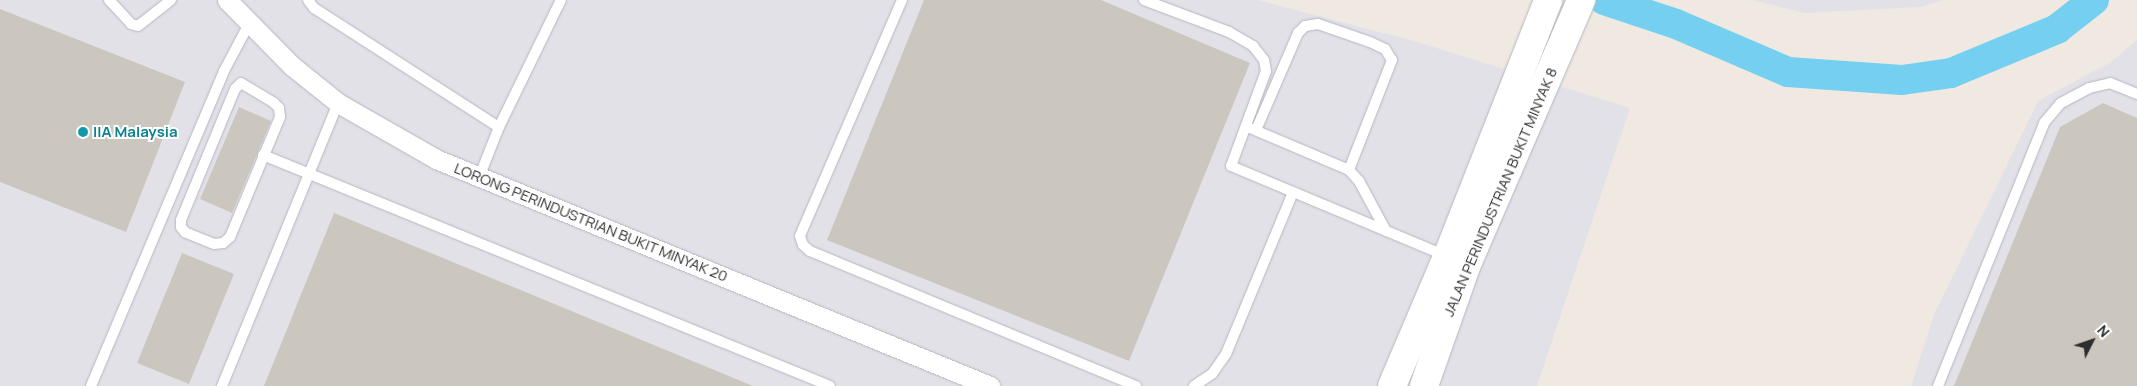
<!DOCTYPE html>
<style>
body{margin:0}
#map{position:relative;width:2137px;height:386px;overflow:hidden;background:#efe9e1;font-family:Manrope,sans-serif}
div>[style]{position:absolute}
.industrial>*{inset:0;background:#e3e1e8}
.river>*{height:30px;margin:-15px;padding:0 15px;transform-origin:15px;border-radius:15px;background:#75cff0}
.building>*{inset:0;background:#cbc7bf}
.roads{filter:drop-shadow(0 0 1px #b4b7c1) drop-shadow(0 0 1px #b4b7c1)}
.lane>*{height:10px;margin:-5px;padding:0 5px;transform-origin:5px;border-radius:5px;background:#fff}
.street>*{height:19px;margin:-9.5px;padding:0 9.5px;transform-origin:9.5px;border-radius:9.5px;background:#fff}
.secondary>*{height:28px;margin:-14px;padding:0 14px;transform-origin:14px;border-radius:14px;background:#fff}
.dots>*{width:14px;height:14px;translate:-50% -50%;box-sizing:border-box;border:2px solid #fff;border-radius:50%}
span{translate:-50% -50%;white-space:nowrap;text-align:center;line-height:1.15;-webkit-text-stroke:4px #fff;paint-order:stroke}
.culture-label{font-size:15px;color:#0d838f;font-weight:700}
.left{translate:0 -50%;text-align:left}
.street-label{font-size:15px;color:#2e2e2e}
.north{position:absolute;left:2067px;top:316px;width:50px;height:50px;-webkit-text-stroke:4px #fff;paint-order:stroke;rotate:49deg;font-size:14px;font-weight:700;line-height:20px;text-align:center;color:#2e2e2e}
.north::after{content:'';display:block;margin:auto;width:18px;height:22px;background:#2e2e2e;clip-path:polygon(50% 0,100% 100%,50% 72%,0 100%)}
</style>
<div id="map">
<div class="industrial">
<div style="clip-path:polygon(0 0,1258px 0,1414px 41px,1630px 108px,1537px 386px,0 386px)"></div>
<div style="clip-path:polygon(1752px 0,1944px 0,1920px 7px,1805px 13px)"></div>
<div style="clip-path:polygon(2137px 40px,2137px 386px,1911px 386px,1934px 315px,2038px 101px,2111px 62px)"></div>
</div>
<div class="river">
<div style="left:1604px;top:0;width:76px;rotate:18.4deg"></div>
<div style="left:1676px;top:24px;width:122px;rotate:23.2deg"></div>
<div style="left:1788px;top:72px;width:114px;rotate:4deg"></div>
<div style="left:1902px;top:80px;width:49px;rotate:-8.1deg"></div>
<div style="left:1951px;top:73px;width:115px;rotate:-22.5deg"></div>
<div style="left:2057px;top:29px;width:47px;rotate:-38.1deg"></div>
</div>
<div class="building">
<div style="clip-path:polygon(924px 0,1101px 0,1250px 63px,1129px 361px,827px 240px)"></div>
<div style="clip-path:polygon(0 9px,185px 82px,126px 232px,0 182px)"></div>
<div style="clip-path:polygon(2103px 103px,2137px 118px,2137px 386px,1954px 386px,2060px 127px)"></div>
<div style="clip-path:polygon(239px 107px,271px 121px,232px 213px,200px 199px)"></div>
<div style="clip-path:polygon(334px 213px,753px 386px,264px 386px)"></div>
<div style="clip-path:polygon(182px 253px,234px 274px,189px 384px,137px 363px)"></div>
</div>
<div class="roads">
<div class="lane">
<div style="left:109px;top:0;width:33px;rotate:47deg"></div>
<div style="left:131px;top:24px;width:7px;rotate:16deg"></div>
<div style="left:138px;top:26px;width:42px;rotate:-38.2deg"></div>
<div style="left:308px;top:0;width:10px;rotate:53deg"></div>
<div style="left:314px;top:8px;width:220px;rotate:32.8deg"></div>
<div style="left:499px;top:127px;width:52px;rotate:111.6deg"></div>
<div style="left:902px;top:0;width:257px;rotate:113.4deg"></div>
<div style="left:800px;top:236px;width:9px;rotate:72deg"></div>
<div style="left:803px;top:245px;width:9px;rotate:41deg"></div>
<div style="left:810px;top:251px;width:353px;rotate:22.5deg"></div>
<div style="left:1144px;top:0;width:91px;rotate:20.6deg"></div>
<div style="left:1229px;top:32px;width:28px;rotate:30deg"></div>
<div style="left:1253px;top:46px;width:18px;rotate:52deg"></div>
<div style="left:1264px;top:60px;width:11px;rotate:80deg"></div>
<div style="left:1266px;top:71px;width:101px;rotate:110.2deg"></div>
<div style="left:1231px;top:166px;width:233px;rotate:22.7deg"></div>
<div style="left:241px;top:83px;width:39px;rotate:31deg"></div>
<div style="left:274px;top:103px;width:7px;rotate:45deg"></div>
<div style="left:279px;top:108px;width:9px;rotate:84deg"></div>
<div style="left:280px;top:117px;width:130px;rotate:112.6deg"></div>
<div style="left:230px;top:237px;width:9px;rotate:139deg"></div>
<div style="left:223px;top:243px;width:9px;rotate:174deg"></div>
<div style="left:214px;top:244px;width:31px;rotate:-158deg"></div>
<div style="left:185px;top:232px;width:6px;rotate:-129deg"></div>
<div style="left:181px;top:227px;width:7px;rotate:-90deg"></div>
<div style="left:181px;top:220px;width:142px;rotate:-67.6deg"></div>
<div style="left:235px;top:89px;width:8px;rotate:-45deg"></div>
<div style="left:499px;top:127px;width:141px;rotate:-64deg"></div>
<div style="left:1250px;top:128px;width:108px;rotate:23deg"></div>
<div style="left:1349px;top:170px;width:15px;rotate:48deg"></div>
<div style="left:1359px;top:181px;width:57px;rotate:61.6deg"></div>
<div style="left:1256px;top:130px;width:106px;rotate:-66.6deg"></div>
<div style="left:1298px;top:33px;width:10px;rotate:-45deg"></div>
<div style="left:1305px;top:26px;width:13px;rotate:-9deg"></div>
<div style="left:1318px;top:24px;width:55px;rotate:19.1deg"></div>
<div style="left:1370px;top:42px;width:17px;rotate:25deg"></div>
<div style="left:1385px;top:49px;width:13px;rotate:58deg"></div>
<div style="left:1392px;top:60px;width:118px;rotate:111.4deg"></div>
<div style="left:263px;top:155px;width:612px;rotate:22.17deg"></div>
<div style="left:91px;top:386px;width:342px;rotate:-67.1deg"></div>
<div style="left:224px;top:71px;width:53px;rotate:-62deg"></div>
<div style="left:222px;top:386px;width:306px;rotate:-67.7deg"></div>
<div style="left:1194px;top:386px;width:22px;rotate:-34deg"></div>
<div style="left:1212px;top:374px;width:24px;rotate:-55deg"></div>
<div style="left:1226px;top:354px;width:175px;rotate:-67.5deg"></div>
<div style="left:1938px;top:386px;width:284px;rotate:-68deg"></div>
<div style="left:2044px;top:123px;width:26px;rotate:-50deg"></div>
<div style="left:2061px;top:103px;width:32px;rotate:-28deg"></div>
<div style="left:2089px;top:88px;width:22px;rotate:-13deg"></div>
<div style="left:2110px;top:83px;width:29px;rotate:22deg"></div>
</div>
<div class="street">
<div style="left:227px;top:0;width:93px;rotate:45.4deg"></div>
<div style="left:292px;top:66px;width:59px;rotate:38.8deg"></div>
<div style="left:338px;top:103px;width:113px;rotate:29.7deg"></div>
<div style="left:436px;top:159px;width:599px;rotate:22.28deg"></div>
</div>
<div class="secondary">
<div style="left:1392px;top:386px;width:140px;rotate:-66.9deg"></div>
<div style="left:1447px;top:257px;width:276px;rotate:-68.5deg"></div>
<div style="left:1424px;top:386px;width:129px;rotate:-70.6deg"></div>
<div style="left:1467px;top:264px;width:288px;rotate:-66.6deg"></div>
</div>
</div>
<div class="dots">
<div style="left:83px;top:132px;background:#0f9aa8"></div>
</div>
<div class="culture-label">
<span class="left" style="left:93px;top:132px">IIA Malaysia</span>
</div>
<div class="street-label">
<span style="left:1500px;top:192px;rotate:-67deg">JALAN PERINDUSTRIAN BUKIT MINYAK 8</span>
<span style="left:591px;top:222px;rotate:22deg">LORONG PERINDUSTRIAN BUKIT MINYAK 20</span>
</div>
<div class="north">N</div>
</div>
